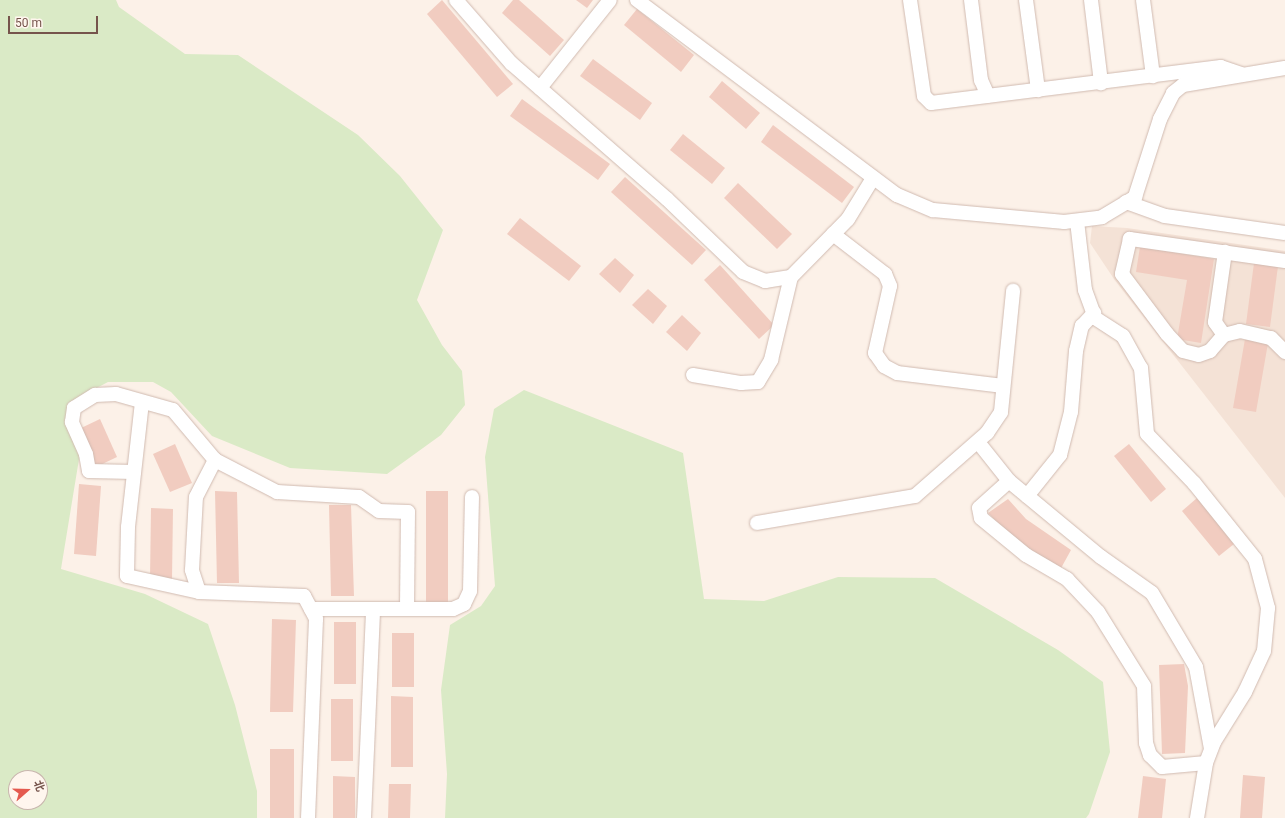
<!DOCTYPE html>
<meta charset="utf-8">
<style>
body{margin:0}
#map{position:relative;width:1285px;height:818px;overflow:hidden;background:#fcf1e8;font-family:Roboto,"Noto Sans SC",sans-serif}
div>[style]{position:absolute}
.residential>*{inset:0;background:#f4e2d6}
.green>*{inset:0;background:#daeac6}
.building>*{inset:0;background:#f1ccc0}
.roads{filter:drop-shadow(0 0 1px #d0bab0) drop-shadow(0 0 1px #d0bab0)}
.street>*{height:14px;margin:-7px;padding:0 7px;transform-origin:7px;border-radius:7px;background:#fff}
span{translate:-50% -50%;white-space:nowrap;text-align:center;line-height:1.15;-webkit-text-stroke:3px #fff6ee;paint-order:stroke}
.north{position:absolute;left:8px;top:770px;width:40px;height:40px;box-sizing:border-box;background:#fff6ee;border:1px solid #c8b5ad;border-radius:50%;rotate:70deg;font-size:11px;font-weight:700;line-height:16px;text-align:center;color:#76544c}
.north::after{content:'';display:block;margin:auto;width:14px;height:18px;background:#e45a4f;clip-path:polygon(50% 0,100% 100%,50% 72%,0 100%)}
.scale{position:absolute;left:8px;top:16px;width:90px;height:18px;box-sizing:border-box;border:2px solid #76544c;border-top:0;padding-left:5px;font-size:12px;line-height:14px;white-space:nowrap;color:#76544c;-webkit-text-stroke:3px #fff6ee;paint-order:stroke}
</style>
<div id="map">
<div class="residential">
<div style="clip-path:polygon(1092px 226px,1127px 228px,1285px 251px,1285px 498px,1114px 279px,1090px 243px)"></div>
</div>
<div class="green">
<div style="clip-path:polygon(evenodd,0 0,116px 0,119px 7px,185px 54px,238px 55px,358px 135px,400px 176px,443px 230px,417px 300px,442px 345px,462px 371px,465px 405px,441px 435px,387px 474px,290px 468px,212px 436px,171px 392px,153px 382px,108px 382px,68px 403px,67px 425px,80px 453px,61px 569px,145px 594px,208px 624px,235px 705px,257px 791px,257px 818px,0 818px,0 0,16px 778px,40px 778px,40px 802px,16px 802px,16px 778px)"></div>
<div style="clip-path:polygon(524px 390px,683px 453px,704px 599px,764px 601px,838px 577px,935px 578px,1058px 650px,1103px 682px,1110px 752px,1089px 814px,1086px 818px,445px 818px,447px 774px,441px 690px,450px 625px,481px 606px,495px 586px,485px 457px,494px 409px)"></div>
</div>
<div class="building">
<div style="clip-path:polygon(442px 0,513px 84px,497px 97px,427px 14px)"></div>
<div style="clip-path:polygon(513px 0,519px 0,564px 40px,550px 56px,502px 13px)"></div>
<div style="clip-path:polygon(576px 0,593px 0,587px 8px)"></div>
<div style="clip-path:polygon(637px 9px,694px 55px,681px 72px,624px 25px)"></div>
<div style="clip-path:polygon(593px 59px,652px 103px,640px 120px,580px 76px)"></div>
<div style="clip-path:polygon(722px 81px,760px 113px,746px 129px,709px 97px)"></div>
<div style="clip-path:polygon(522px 99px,610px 164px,598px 180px,510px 116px)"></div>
<div style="clip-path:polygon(773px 125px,854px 187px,842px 203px,761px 142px)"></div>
<div style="clip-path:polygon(683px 134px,725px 168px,712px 184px,670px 150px)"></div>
<div style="clip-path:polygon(625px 177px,706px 250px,692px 265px,611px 192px)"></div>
<div style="clip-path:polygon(738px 183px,792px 234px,777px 249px,724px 198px)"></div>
<div style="clip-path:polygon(520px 218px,581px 266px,569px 281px,507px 234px)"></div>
<div style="clip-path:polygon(1140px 247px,1214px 259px,1201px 343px,1177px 339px,1187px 280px,1136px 272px)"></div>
<div style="clip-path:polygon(615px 258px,634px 275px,620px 293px,599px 274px)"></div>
<div style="clip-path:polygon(1254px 263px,1278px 266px,1270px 327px,1246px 324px)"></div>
<div style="clip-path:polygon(720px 265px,774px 325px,759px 339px,704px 280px)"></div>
<div style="clip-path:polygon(648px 289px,667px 306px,653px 324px,632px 305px)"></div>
<div style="clip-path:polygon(682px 315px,701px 333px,687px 351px,666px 332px)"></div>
<div style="clip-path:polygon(1245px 339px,1268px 343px,1256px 412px,1233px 408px)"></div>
<div style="clip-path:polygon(100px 419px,117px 457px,96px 467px,79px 429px)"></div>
<div style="clip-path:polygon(175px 444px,192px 483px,170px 492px,153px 454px)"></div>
<div style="clip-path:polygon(1129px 444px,1166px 489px,1151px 502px,1114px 456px)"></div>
<div style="clip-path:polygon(79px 484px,101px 486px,96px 556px,74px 554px)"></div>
<div style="clip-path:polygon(215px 491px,237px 492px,239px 583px,217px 583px)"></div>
<div style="clip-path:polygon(426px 491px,448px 491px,448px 602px,426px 602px)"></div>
<div style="clip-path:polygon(1197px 498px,1234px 544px,1219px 556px,1182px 511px)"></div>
<div style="clip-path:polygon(1008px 499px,1026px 519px,1071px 550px,1060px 570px,1014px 540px,988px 513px)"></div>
<div style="clip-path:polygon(329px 505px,351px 505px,354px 596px,331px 596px)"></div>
<div style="clip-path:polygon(151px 508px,173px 509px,172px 579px,150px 579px)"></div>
<div style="clip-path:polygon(272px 619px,296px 620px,293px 712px,270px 712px)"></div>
<div style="clip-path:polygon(334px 622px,356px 622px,356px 684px,334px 684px)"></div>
<div style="clip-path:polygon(392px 633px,414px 633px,414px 687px,392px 687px)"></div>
<div style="clip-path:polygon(1184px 664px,1188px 686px,1185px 753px,1162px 754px,1159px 665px)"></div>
<div style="clip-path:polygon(391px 696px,413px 697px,413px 767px,391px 767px)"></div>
<div style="clip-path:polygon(331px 699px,353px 699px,353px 761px,331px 761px)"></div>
<div style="clip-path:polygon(270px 749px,294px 749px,294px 818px,270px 818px)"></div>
<div style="clip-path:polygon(1243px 775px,1265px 777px,1262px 818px,1240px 818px)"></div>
<div style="clip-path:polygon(333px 776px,355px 777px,355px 818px,333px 818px)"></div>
<div style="clip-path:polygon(1143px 776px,1166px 779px,1162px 818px,1138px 818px)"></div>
<div style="clip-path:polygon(389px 784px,411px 784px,410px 818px,388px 818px)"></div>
</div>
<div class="roads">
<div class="street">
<div style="left:456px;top:0;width:84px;rotate:48.9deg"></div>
<div style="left:511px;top:63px;width:207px;rotate:41.1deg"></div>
<div style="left:667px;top:199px;width:105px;rotate:43.8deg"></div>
<div style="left:743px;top:272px;width:24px;rotate:22deg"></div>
<div style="left:765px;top:281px;width:26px;rotate:-9deg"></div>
<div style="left:791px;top:277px;width:81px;rotate:-45.5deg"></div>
<div style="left:848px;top:219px;width:48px;rotate:-58.6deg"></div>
<div style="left:637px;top:0;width:325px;rotate:36.9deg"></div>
<div style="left:897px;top:195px;width:39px;rotate:23deg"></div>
<div style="left:933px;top:210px;width:132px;rotate:5.2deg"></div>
<div style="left:1064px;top:222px;width:38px;rotate:-7deg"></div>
<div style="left:1102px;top:217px;width:39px;rotate:-31deg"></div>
<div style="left:1135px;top:197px;width:82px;rotate:-72.2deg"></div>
<div style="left:1160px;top:119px;width:29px;rotate:-63deg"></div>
<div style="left:1173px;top:93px;width:13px;rotate:-39deg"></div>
<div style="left:1183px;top:85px;width:103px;rotate:-9.5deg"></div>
<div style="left:910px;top:0;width:97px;rotate:81.7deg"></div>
<div style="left:924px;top:96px;width:10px;rotate:45deg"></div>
<div style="left:931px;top:103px;width:292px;rotate:-7.1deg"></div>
<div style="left:1221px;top:67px;width:21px;rotate:19deg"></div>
<div style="left:971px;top:0;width:81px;rotate:82.9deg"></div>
<div style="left:981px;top:80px;width:17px;rotate:66deg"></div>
<div style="left:1026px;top:0;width:91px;rotate:82.4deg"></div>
<div style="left:1091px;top:0;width:84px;rotate:83.1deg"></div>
<div style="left:1143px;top:0;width:77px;rotate:82.5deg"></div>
<div style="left:540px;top:88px;width:112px;rotate:-51.5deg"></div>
<div style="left:1126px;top:202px;width:41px;rotate:19.7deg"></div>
<div style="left:1165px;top:216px;width:121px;rotate:8.1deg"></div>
<div style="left:1077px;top:221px;width:69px;rotate:83.4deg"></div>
<div style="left:1085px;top:290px;width:30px;rotate:70deg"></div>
<div style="left:1095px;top:318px;width:33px;rotate:33deg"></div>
<div style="left:1123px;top:336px;width:37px;rotate:61deg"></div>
<div style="left:1141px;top:368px;width:66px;rotate:84.8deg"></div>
<div style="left:1147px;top:434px;width:68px;rotate:46.2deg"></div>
<div style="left:1194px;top:483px;width:97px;rotate:51.2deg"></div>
<div style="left:1255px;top:559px;width:51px;rotate:75.1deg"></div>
<div style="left:1268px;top:608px;width:43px;rotate:95.3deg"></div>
<div style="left:1264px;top:651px;width:45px;rotate:114.9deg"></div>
<div style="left:1245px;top:692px;width:59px;rotate:121.8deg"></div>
<div style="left:1214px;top:742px;width:22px;rotate:111deg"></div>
<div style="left:1206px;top:763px;width:56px;rotate:99.3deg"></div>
<div style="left:833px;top:234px;width:66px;rotate:37.6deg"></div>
<div style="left:885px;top:274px;width:13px;rotate:67deg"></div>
<div style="left:890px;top:286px;width:69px;rotate:102.6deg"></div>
<div style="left:875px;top:353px;width:16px;rotate:55deg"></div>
<div style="left:884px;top:366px;width:15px;rotate:28deg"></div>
<div style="left:897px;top:373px;width:107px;rotate:7deg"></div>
<div style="left:1285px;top:261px;width:157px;rotate:-171.9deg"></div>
<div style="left:1130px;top:239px;width:36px;rotate:103deg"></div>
<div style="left:1122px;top:274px;width:75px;rotate:53.1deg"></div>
<div style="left:1167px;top:334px;width:23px;rotate:47deg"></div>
<div style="left:1183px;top:351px;width:16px;rotate:14deg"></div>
<div style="left:1199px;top:355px;width:12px;rotate:-20deg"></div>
<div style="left:1210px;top:351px;width:21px;rotate:-49deg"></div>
<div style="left:1224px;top:335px;width:16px;rotate:-14deg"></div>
<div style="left:1240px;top:331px;width:32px;rotate:13deg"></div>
<div style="left:1271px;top:338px;width:20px;rotate:45deg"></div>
<div style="left:1224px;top:335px;width:16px;rotate:-125deg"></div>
<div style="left:1215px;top:322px;width:71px;rotate:-81.9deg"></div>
<div style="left:693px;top:375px;width:49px;rotate:9.5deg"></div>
<div style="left:741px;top:383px;width:17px;rotate:-3deg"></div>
<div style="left:758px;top:382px;width:26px;rotate:-59deg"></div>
<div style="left:771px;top:360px;width:85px;rotate:-76.5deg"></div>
<div style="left:142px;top:402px;width:126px;rotate:96.4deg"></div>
<div style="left:128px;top:527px;width:49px;rotate:91.2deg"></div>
<div style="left:127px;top:576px;width:74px;rotate:12.5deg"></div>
<div style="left:199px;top:592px;width:105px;rotate:2.2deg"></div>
<div style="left:304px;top:596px;width:26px;rotate:62deg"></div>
<div style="left:316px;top:619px;width:199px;rotate:92.3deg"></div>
<div style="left:982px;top:447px;width:43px;rotate:51.5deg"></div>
<div style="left:1009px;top:481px;width:119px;rotate:39.6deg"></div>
<div style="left:1101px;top:557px;width:62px;rotate:35.2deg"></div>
<div style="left:1152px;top:593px;width:86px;rotate:59.3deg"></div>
<div style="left:1196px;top:667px;width:83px;rotate:79.6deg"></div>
<div style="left:134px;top:472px;width:45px;rotate:-178.7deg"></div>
<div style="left:89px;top:471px;width:17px;rotate:-100deg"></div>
<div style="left:86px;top:454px;width:35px;rotate:-114deg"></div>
<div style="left:72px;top:422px;width:14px;rotate:-82deg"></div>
<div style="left:74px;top:408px;width:25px;rotate:-32deg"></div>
<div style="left:95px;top:395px;width:21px;rotate:-3deg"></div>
<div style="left:116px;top:394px;width:59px;rotate:15.7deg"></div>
<div style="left:173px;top:410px;width:65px;rotate:50deg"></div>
<div style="left:215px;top:460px;width:70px;rotate:27.3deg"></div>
<div style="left:277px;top:492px;width:82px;rotate:3.5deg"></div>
<div style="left:359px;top:497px;width:24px;rotate:35deg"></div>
<div style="left:379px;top:511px;width:29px;rotate:2deg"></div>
<div style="left:408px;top:512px;width:97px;rotate:90.6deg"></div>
<div style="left:1009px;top:481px;width:40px;rotate:138deg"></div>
<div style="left:979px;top:508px;width:10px;rotate:79deg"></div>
<div style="left:981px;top:518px;width:58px;rotate:39.4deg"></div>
<div style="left:1026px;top:555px;width:48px;rotate:30.3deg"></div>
<div style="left:1067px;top:579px;width:45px;rotate:46.8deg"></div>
<div style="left:1098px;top:612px;width:87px;rotate:58.1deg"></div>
<div style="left:1144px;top:686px;width:57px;rotate:88deg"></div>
<div style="left:1146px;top:743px;width:13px;rotate:72deg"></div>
<div style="left:1150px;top:755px;width:17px;rotate:45deg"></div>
<div style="left:1162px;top:767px;width:44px;rotate:-5.2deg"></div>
<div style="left:1027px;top:496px;width:53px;rotate:-51.2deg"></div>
<div style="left:1060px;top:455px;width:44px;rotate:-75.7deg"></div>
<div style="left:1071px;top:412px;width:61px;rotate:-85.3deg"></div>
<div style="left:1076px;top:351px;width:26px;rotate:-77deg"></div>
<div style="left:1082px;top:326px;width:18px;rotate:-47deg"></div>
<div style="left:757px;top:523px;width:160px;rotate:-9.7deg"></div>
<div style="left:915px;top:496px;width:96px;rotate:-41.2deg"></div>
<div style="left:987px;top:433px;width:25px;rotate:-56deg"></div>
<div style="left:1001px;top:412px;width:122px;rotate:-84.3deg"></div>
<div style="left:199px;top:592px;width:23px;rotate:-108deg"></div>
<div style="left:192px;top:570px;width:73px;rotate:-86.9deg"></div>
<div style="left:196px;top:497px;width:42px;rotate:-62.8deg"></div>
<div style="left:311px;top:609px;width:142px"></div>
<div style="left:453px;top:609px;width:12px;rotate:-24deg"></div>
<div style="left:464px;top:604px;width:14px;rotate:-65deg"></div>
<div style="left:470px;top:591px;width:94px;rotate:-88.8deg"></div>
<div style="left:364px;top:818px;width:209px;rotate:-87.5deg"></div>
</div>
</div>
<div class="north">北</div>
<div class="scale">50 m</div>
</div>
